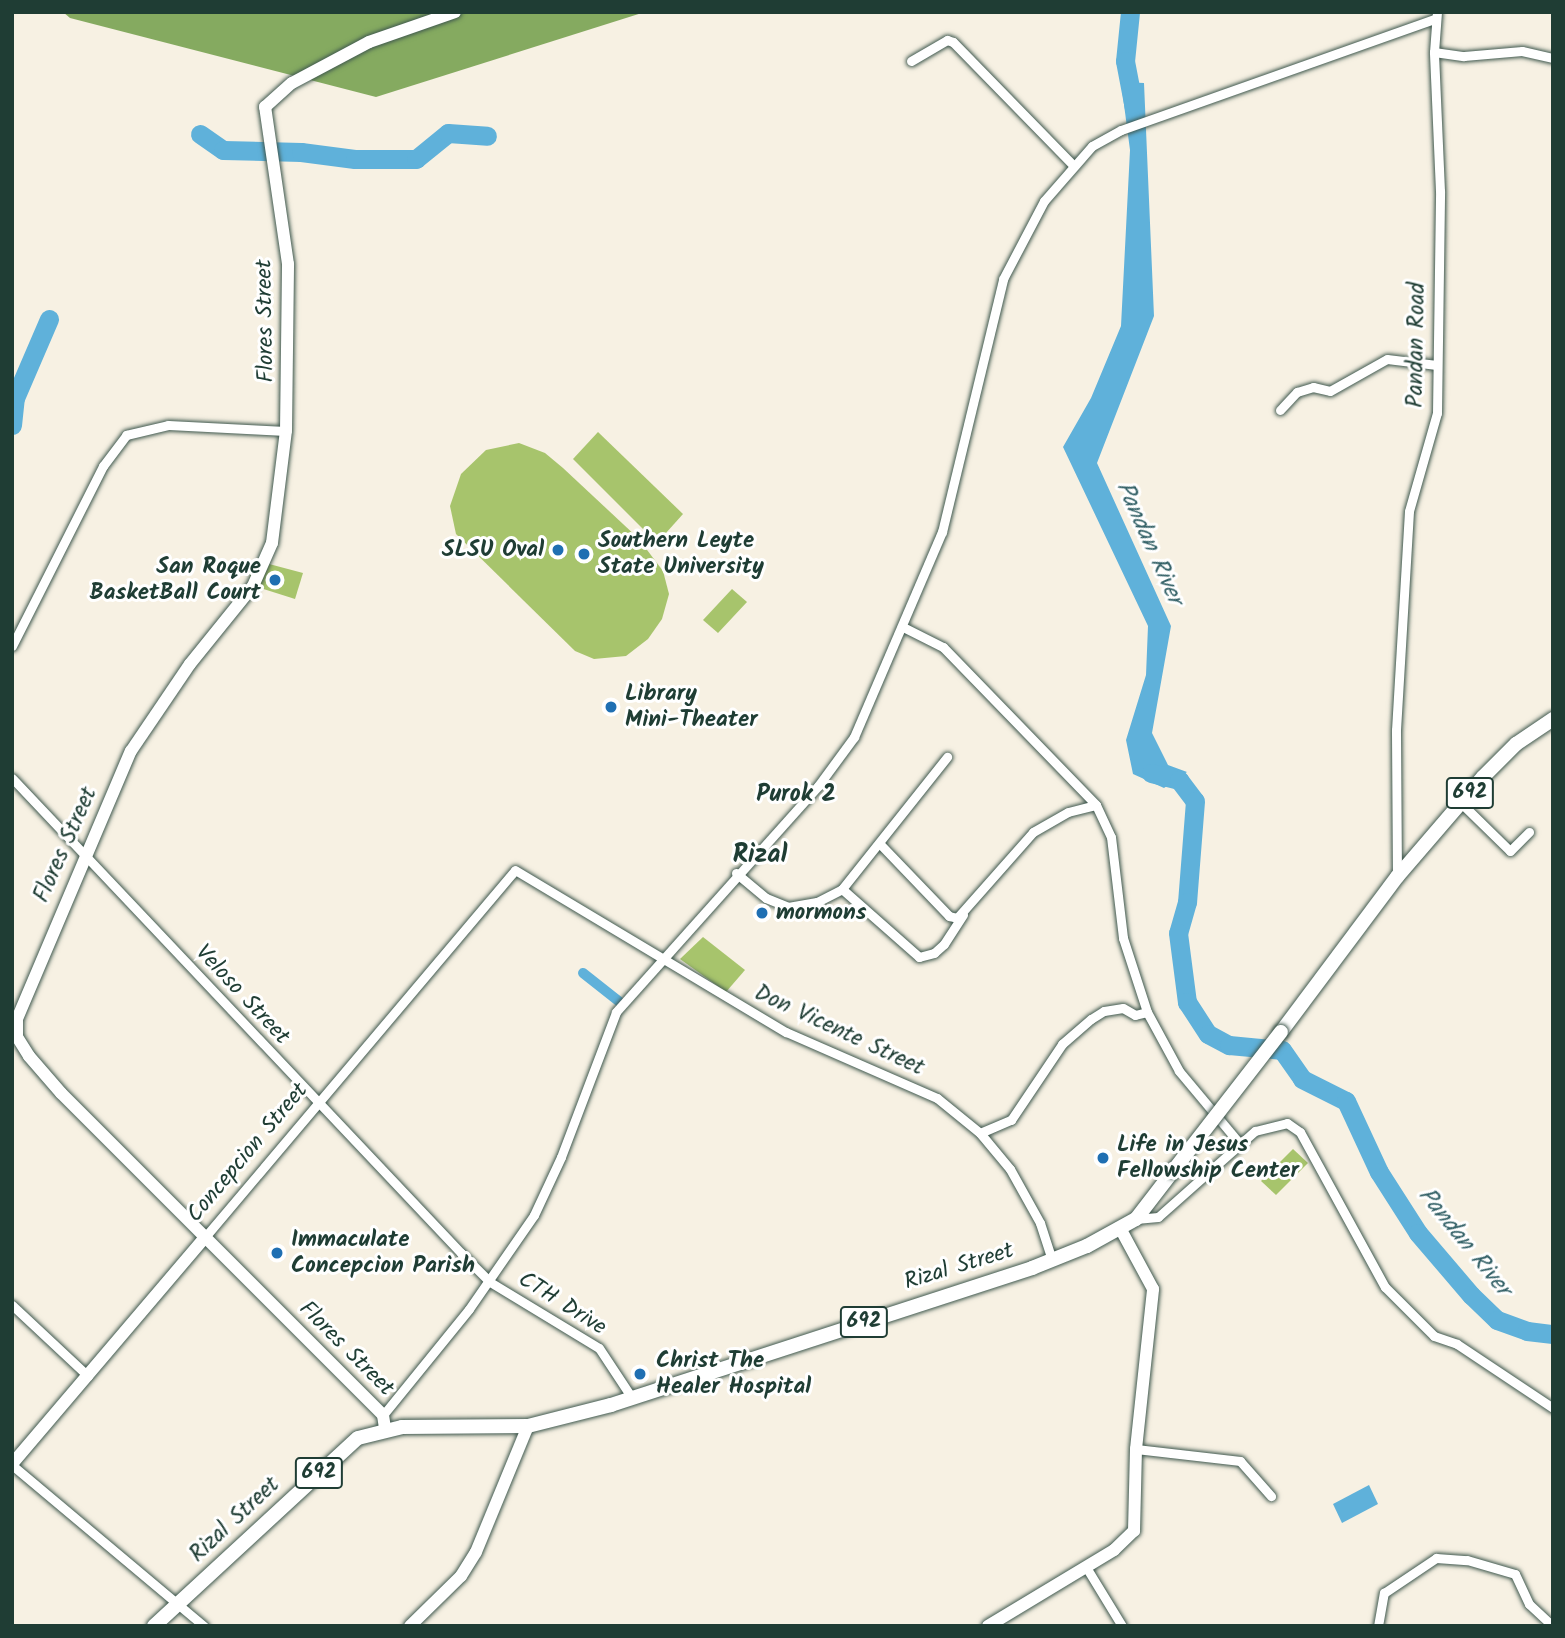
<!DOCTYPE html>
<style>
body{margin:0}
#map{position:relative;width:1565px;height:1638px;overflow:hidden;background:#f7f1e3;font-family:Kalam,sans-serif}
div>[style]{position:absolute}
.green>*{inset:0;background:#a7c46c}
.forest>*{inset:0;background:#85aa60}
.water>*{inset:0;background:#5fb1da}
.canal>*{height:10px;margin:-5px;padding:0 5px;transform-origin:5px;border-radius:5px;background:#5fb1da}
.river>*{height:19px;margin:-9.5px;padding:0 9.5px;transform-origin:9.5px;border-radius:9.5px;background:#5fb1da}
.roads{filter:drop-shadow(0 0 2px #3f584e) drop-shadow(0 0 2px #3f584e)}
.minor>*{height:9px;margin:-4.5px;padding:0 4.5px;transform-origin:4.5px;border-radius:4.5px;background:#fff}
.tertiary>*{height:12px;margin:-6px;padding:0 6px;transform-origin:6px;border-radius:6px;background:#fff}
.primary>*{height:14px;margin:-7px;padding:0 7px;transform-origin:7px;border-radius:7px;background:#fff}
.bridges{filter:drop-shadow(0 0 2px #3f584e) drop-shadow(0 0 2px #3f584e)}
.primary-bridge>*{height:14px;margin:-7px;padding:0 7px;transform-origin:7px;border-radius:7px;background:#fff}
.dots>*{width:19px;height:19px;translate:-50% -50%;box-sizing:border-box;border:4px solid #fff;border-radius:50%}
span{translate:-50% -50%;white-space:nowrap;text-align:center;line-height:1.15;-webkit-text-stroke:6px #fff;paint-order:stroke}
.shield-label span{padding:2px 5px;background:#fff;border:2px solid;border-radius:5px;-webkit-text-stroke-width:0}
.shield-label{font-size:21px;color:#1f3d34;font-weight:700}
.street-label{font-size:23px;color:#1f3d34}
.poi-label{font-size:23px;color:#1f3d34;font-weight:700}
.left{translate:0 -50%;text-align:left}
.right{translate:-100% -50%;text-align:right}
.water-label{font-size:24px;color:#326066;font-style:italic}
.neighbourhood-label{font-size:24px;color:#1f3d34;font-weight:700}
.quarter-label{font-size:26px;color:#1f3d34;font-weight:700}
.frame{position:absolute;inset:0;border:14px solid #1f3d34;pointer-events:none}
</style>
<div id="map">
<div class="green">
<div style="clip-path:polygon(598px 432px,683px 514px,657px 543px,573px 459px)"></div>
<div style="clip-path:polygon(519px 443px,545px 453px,563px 468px,638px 538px,663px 571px,669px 594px,662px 619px,648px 639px,626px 656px,594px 659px,575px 651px,456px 534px,450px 506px,461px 474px,486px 450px)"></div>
<div style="clip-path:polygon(254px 560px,303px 573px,295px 599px,248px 584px)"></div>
<div style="clip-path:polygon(732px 589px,747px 602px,718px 633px,703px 620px)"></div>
<div style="clip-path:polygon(703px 937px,745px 970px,726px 992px,680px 959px)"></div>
<div style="clip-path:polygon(1293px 1149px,1308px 1163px,1276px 1195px,1261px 1181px)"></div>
</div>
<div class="forest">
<div style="clip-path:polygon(63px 12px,645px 12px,376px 97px,70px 18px)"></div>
</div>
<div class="water">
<div style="clip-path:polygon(1121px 82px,1144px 83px,1154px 316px,1097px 463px,1171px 626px,1152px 733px,1168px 765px,1187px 772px,1164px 788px,1133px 774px,1126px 740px,1146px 675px,1148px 626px,1063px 447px,1091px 398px,1121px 326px,1130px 150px)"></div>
<div style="clip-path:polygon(1369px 1485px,1378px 1504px,1342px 1523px,1333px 1504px)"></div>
</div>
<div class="canal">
<div style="left:583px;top:973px;width:48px;rotate:38.3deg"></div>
</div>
<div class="river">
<div style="left:1130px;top:12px;width:49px;rotate:95.8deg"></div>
<div style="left:1125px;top:61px;width:48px;rotate:79.2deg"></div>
<div style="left:200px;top:134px;width:28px;rotate:35deg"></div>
<div style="left:223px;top:150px;width:78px;rotate:1.5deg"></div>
<div style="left:301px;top:152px;width:54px;rotate:7.4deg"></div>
<div style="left:355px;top:159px;width:61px"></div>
<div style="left:416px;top:159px;width:41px;rotate:-39.1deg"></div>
<div style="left:448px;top:133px;width:39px;rotate:4deg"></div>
<div style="left:12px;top:425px;width:27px;rotate:-84deg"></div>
<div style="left:15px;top:398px;width:86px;rotate:-66.7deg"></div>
<div style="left:1151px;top:773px;width:29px;rotate:14deg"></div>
<div style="left:1179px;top:780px;width:26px;rotate:53deg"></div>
<div style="left:1195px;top:801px;width:101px;rotate:94.5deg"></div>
<div style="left:1187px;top:902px;width:32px;rotate:106deg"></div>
<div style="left:1178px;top:933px;width:70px;rotate:82.6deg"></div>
<div style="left:1187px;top:1002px;width:38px;rotate:57deg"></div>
<div style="left:1208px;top:1034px;width:24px;rotate:28deg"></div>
<div style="left:1229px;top:1045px;width:53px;rotate:5.4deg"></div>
<div style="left:1282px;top:1050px;width:35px;rotate:55deg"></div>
<div style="left:1302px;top:1079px;width:49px;rotate:26.6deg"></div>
<div style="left:1346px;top:1101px;width:78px;rotate:65.1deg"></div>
<div style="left:1379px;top:1172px;width:72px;rotate:57.4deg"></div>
<div style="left:1418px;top:1233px;width:82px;rotate:49.5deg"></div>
<div style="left:1471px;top:1295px;width:36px;rotate:44deg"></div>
<div style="left:1497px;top:1320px;width:32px;rotate:20deg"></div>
<div style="left:1527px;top:1331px;width:26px;rotate:7deg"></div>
</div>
<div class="roads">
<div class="minor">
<div style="left:1434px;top:52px;width:30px;rotate:8deg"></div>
<div style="left:1464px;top:56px;width:58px;rotate:-4.9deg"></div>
<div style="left:1522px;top:51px;width:32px;rotate:13deg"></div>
<div style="left:911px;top:61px;width:42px;rotate:-30.3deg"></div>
<div style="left:947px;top:40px;width:6px;rotate:18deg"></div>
<div style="left:953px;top:42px;width:173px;rotate:45.7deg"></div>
<div style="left:1280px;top:410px;width:25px;rotate:-47deg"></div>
<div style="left:1297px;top:392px;width:17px;rotate:-17deg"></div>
<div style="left:1313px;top:387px;width:17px;rotate:13deg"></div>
<div style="left:1330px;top:391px;width:65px;rotate:-29.3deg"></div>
<div style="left:1387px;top:359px;width:50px;rotate:6.8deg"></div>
<div style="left:903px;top:627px;width:45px;rotate:26.6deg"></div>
<div style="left:943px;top:647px;width:220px;rotate:45.9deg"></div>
<div style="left:12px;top:646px;width:202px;rotate:-63.2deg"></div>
<div style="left:103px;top:466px;width:39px;rotate:-53deg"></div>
<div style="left:126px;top:435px;width:43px;rotate:-13.4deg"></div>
<div style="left:168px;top:425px;width:118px;rotate:2.9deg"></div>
<div style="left:12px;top:778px;width:654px;rotate:46.61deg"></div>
<div style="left:461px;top:1253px;width:41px;rotate:45deg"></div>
<div style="left:490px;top:1282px;width:127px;rotate:31.2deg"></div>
<div style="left:599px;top:1348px;width:60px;rotate:56.6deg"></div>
<div style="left:1462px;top:804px;width:67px;rotate:44.4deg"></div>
<div style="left:1510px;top:851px;width:27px;rotate:-45deg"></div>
<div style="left:880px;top:844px;width:100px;rotate:46.2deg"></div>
<div style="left:949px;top:916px;width:8px;rotate:14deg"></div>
<div style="left:957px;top:918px;width:115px;rotate:-48.5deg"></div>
<div style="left:1033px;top:832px;width:40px;rotate:-29.7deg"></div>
<div style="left:1068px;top:812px;width:29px;rotate:-14deg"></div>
<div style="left:1096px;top:805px;width:35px;rotate:65deg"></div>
<div style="left:1111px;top:837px;width:102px;rotate:83.2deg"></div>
<div style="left:1123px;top:938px;width:78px;rotate:72deg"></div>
<div style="left:1147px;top:1012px;width:67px;rotate:61.5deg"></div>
<div style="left:1179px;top:1071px;width:95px;rotate:50.1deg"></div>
<div style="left:736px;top:873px;width:39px;rotate:40deg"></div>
<div style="left:766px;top:898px;width:24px;rotate:22deg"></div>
<div style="left:788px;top:907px;width:29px;rotate:-10deg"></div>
<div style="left:817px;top:902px;width:28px;rotate:-27deg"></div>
<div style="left:842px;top:889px;width:169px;rotate:-51.5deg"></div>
<div style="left:1397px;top:877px;width:147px;rotate:-90.4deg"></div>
<div style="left:1396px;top:730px;width:219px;rotate:-86.6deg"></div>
<div style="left:1409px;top:511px;width:102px;rotate:-74.1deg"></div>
<div style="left:1437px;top:413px;width:222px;rotate:-89.2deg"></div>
<div style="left:1440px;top:191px;width:139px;rotate:-92.5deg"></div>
<div style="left:1434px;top:52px;width:40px;rotate:-85.7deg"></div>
<div style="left:842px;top:889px;width:103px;rotate:41.4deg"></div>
<div style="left:919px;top:957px;width:16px;rotate:-15deg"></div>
<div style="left:934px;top:953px;width:13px;rotate:-42deg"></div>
<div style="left:944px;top:944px;width:35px;rotate:-57deg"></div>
<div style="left:980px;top:1133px;width:34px;rotate:-23deg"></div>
<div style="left:1011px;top:1120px;width:92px;rotate:-56.1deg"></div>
<div style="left:1062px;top:1044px;width:38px;rotate:-41deg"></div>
<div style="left:1091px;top:1019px;width:15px;rotate:-32deg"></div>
<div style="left:1104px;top:1011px;width:19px;rotate:-9deg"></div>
<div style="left:1123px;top:1008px;width:14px;rotate:30deg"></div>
<div style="left:1135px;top:1015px;width:12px;rotate:-14deg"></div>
<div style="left:1136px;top:1219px;width:22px;rotate:-5deg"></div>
<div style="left:1158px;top:1217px;width:130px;rotate:-41.6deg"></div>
<div style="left:1255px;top:1131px;width:33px;rotate:-14deg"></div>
<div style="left:1287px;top:1123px;width:16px;rotate:35deg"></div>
<div style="left:1300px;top:1132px;width:177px;rotate:61.3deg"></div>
<div style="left:1385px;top:1287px;width:69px;rotate:45deg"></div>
<div style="left:1434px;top:1336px;width:24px;rotate:19deg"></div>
<div style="left:1457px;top:1344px;width:115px;rotate:33.7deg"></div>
<div style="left:205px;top:1237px;width:480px;rotate:-49.8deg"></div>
<div style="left:515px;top:870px;width:316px;rotate:30.9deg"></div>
<div style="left:786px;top:1032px;width:165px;rotate:23.6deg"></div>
<div style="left:937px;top:1098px;width:55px;rotate:39.1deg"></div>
<div style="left:980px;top:1133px;width:47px;rotate:50.2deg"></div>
<div style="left:1010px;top:1169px;width:62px;rotate:60.9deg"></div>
<div style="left:1040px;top:1223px;width:39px;rotate:72deg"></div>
<div style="left:12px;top:1305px;width:104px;rotate:43.1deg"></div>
<div style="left:383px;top:1415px;width:136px;rotate:-50.9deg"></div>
<div style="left:469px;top:1309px;width:114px;rotate:-55.3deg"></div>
<div style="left:534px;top:1215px;width:64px;rotate:-65deg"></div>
<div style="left:561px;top:1157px;width:155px;rotate:-69.2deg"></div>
<div style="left:616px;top:1012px;width:303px;rotate:-48.2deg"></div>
<div style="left:818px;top:786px;width:61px;rotate:-53.7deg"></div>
<div style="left:854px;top:737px;width:223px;rotate:-66.8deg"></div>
<div style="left:942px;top:532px;width:260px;rotate:-76.4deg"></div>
<div style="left:1003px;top:279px;width:88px;rotate:-62.3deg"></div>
<div style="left:1044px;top:201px;width:73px;rotate:-48.9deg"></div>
<div style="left:1092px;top:146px;width:33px;rotate:-29deg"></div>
<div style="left:1121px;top:130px;width:333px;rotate:-19.5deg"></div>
<div style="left:1136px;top:1449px;width:105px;rotate:6.6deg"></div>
<div style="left:1240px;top:1461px;width:47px;rotate:48.5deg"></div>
<div style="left:12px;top:1465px;width:251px;rotate:40deg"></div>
<div style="left:1086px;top:1567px;width:69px;rotate:58.6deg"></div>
<div style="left:1378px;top:1626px;width:34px;rotate:-80deg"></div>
<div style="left:1384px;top:1593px;width:63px;rotate:-33.9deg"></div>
<div style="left:1436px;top:1558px;width:31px;rotate:4deg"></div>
<div style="left:1467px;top:1560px;width:50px;rotate:16.3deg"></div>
<div style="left:1515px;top:1574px;width:33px;rotate:65deg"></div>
<div style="left:1529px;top:1604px;width:33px;rotate:43deg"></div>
</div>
<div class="tertiary">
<div style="left:385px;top:1428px;width:13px;rotate:-99deg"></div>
<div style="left:383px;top:1415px;width:455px;rotate:-135deg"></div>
<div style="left:61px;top:1093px;width:49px;rotate:-130.9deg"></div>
<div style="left:29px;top:1056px;width:22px;rotate:-122deg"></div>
<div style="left:17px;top:1037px;width:18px;rotate:-90deg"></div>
<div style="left:17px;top:1019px;width:291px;rotate:-67deg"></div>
<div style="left:131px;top:751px;width:105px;rotate:-55.9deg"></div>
<div style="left:190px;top:664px;width:100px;rotate:-51.1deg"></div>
<div style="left:253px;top:586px;width:47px;rotate:-66.2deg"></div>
<div style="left:272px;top:543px;width:113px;rotate:-82.9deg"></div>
<div style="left:286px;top:431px;width:167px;rotate:-89.3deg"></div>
<div style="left:288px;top:264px;width:159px;rotate:-98.3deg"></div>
<div style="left:265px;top:107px;width:36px;rotate:-42deg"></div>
<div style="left:292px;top:83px;width:87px;rotate:-28deg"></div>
<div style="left:369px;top:42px;width:91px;rotate:-19.2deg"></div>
<div style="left:12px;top:1464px;width:298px;rotate:-49.6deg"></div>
<div style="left:410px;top:1626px;width:71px;rotate:-44.4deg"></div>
<div style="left:461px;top:1576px;width:28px;rotate:-58deg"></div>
<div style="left:476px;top:1552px;width:136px;rotate:-67.6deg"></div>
<div style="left:988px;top:1626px;width:147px;rotate:-31.1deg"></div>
<div style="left:1114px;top:1550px;width:28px;rotate:-44deg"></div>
<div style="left:1134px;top:1531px;width:82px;rotate:-88.6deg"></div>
<div style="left:1136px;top:1449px;width:161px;rotate:-83.9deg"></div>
<div style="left:1153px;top:1289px;width:69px;rotate:-118.4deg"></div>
</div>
<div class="primary">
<div style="left:1281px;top:1032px;width:194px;rotate:-53.2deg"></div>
<div style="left:1397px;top:877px;width:132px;rotate:-49.3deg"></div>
<div style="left:1483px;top:777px;width:47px;rotate:-45deg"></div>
<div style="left:1516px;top:744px;width:45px;rotate:-34deg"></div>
<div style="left:154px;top:1626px;width:277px;rotate:-42.7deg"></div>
<div style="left:358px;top:1438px;width:45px;rotate:-14deg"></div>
<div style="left:402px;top:1427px;width:126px;rotate:-0.5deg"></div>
<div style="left:528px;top:1426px;width:86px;rotate:-14.2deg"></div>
<div style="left:611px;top:1405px;width:443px;rotate:-18deg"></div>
<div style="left:1032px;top:1268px;width:59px;rotate:-21.8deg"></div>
<div style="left:1087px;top:1246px;width:56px;rotate:-28.9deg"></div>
<div style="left:1136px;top:1219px;width:61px;rotate:-52.4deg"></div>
</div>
</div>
<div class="bridges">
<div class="primary-bridge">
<div style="left:1173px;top:1171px;width:176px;rotate:-52.2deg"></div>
</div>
</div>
<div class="dots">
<div style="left:558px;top:550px;background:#1f6fb2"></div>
<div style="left:584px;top:554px;background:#1f6fb2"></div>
<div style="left:275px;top:580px;background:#1f6fb2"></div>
<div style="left:611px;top:707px;background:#1f6fb2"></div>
<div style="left:762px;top:913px;background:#1f6fb2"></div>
<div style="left:1103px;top:1158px;background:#1f6fb2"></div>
<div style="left:277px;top:1253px;background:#1f6fb2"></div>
<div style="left:640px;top:1374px;background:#1f6fb2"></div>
</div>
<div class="shield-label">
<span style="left:1470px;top:793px">692</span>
<span style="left:864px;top:1322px">692</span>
<span style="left:319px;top:1473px">692</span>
</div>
<div class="street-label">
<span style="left:266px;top:321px;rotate:-91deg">Flores Street</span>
<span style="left:1417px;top:345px;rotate:-89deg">Pandan Road</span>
<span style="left:66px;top:845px;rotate:-66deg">Flores Street</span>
<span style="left:242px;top:995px;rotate:47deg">Veloso Street</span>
<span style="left:839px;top:1031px;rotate:25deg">Don Vicente Street</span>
<span style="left:248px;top:1153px;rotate:-50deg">Concepcion Street</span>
<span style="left:959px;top:1267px;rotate:-17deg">Rizal Street</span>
<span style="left:562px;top:1304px;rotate:32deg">CTH Drive</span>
<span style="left:346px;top:1349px;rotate:45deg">Flores Street</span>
<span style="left:235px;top:1520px;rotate:-43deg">Rizal Street</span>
</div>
<div class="poi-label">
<span class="left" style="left:598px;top:554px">Southern Leyte<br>State University</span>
<span class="right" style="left:544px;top:550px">SLSU Oval</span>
<span class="right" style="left:261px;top:580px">San Roque<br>BasketBall Court</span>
<span class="left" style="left:625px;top:707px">Library<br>Mini-Theater</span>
<span class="left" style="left:776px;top:913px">mormons</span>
<span class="left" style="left:1117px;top:1158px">Life in Jesus<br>Fellowship Center</span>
<span class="left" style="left:291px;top:1253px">Immaculate<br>Concepcion Parish</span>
<span class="left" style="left:656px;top:1374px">Christ The<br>Healer Hospital</span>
</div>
<div class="water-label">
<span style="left:1149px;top:543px;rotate:66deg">Pandan River</span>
<span style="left:1464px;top:1242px;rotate:51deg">Pandan River</span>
</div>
<div class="neighbourhood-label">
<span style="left:796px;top:795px">Purok 2</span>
</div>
<div class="quarter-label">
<span style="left:760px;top:856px">Rizal</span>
</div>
<div class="frame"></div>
</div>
